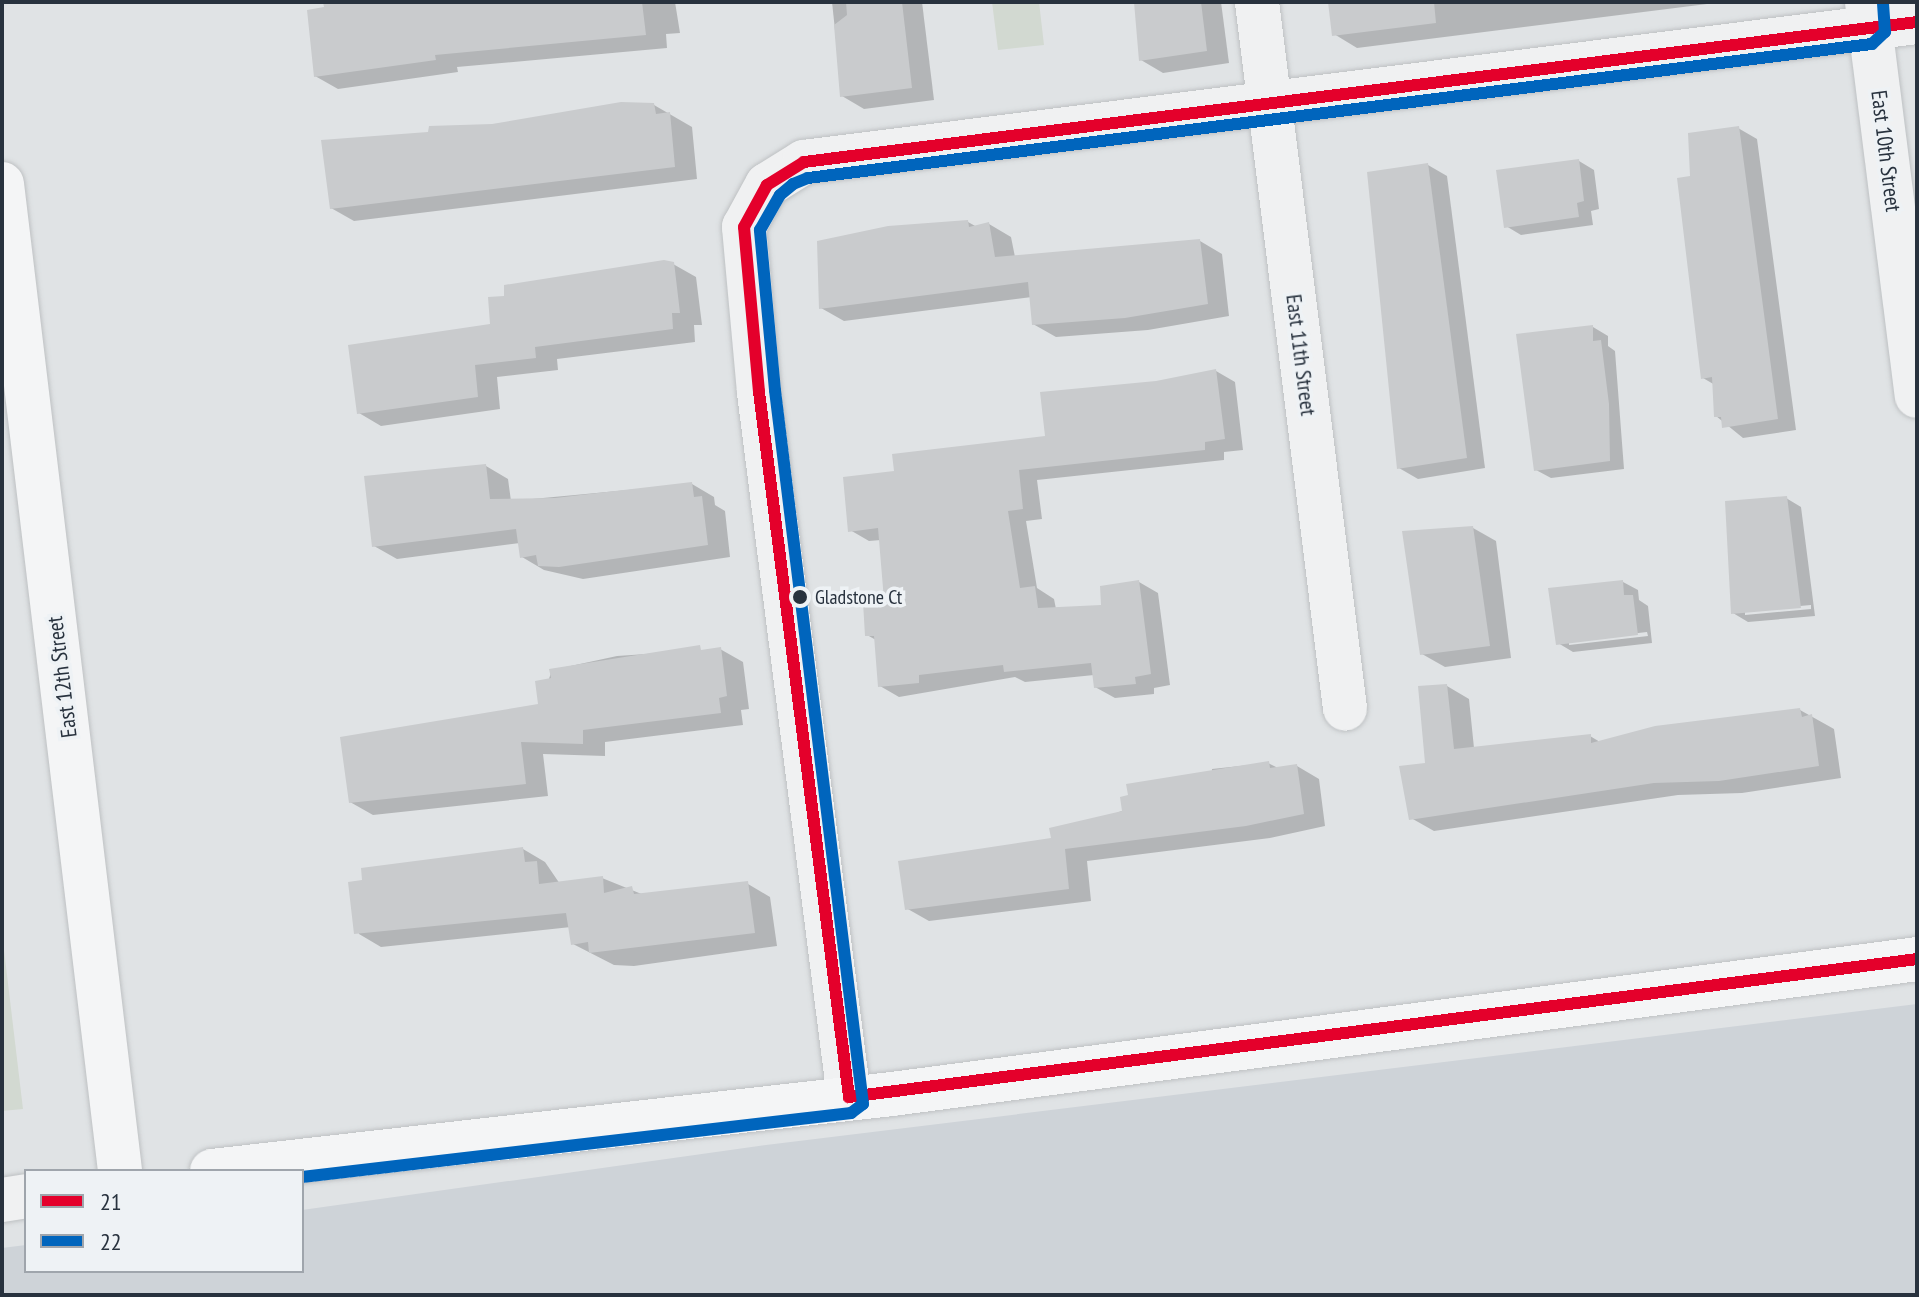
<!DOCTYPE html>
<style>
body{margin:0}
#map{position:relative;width:1919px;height:1297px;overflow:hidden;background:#e0e3e5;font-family:"PT Sans Narrow",sans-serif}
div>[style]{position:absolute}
.built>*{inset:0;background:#ced3d8}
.green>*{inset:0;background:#d2d9d1}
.shadow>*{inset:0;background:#0003}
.building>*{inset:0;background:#c9cbcd}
.roads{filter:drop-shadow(0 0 2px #bec1c3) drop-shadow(0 0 2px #bec1c3)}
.minor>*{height:44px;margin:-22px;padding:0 22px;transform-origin:22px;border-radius:22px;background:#f0f1f2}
.tertiary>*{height:44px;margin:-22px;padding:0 22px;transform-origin:22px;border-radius:22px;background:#f0f1f2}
.primary>*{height:44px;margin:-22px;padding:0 22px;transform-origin:22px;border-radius:22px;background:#f4f5f6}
.bus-1>*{height:12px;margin:-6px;padding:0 6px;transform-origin:6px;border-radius:6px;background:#e4002b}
.bus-2>*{height:12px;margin:-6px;padding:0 6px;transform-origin:6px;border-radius:6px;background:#0065bd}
.dots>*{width:22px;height:22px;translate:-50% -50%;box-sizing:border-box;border:4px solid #eef2f5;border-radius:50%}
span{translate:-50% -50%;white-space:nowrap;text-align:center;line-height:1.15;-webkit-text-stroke:7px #eef2f5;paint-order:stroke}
.bus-label{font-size:20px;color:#28323e}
.left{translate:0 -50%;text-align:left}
.street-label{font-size:22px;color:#28323e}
.frame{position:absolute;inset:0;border:4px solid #28323e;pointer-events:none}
.legend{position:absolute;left:24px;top:1169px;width:280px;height:104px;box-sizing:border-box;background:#eef2f5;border:2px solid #9fa5ac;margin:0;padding:10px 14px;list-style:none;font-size:24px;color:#28323e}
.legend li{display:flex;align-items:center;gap:16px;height:40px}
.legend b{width:40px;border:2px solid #9fa5ac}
</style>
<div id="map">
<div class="built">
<div style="clip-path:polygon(1917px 1004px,1917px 1295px,2px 1295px,2px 1248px,26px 1245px,26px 1271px,302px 1271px,302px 1210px,766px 1145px)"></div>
</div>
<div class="green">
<div style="clip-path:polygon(992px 2px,1039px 2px,1044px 45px,998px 50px)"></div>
<div style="clip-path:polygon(2px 933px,23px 1109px,2px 1111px)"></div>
</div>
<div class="shadow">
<div style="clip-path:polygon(358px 2px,675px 2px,680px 33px,666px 34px,667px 48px,457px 67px,458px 72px,338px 89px,315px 76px)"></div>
<div style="clip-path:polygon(832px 2px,922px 2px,934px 100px,864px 109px,842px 96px)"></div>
<div style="clip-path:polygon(1136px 2px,1221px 2px,1229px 63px,1163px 73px,1141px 60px)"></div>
<div style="clip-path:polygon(1330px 2px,1723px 2px,1357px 48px,1334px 34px)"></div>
<div style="clip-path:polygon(654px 105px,692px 127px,697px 179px,354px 221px,331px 208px,492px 126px)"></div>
<div style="clip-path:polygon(1738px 128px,1757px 139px,1796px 430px,1743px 438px,1716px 416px,1715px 385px,1703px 378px)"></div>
<div style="clip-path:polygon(1579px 161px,1594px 170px,1599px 209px,1591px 211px,1593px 225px,1521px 235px,1506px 226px)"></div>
<div style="clip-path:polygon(1428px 165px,1447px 176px,1485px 468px,1418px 479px,1399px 468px)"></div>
<div style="clip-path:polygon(968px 222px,977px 227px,989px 224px,1011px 237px,1015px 257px,1200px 241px,1222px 254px,1229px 316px,1148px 330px,1056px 337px,1033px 324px,1032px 297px,844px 321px,821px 308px)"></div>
<div style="clip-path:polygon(673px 264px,696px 277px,702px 325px,694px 325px,695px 342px,557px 359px,558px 370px,497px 377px,500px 409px,381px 426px,359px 413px,493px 326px)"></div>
<div style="clip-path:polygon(1593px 327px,1608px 336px,1608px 346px,1615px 351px,1624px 469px,1551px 478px,1536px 470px)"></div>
<div style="clip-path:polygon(1216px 371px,1235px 382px,1243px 450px,1224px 452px,1224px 460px,1037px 480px,1042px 519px,1026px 521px,1037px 588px,1054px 599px,1056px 609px,1104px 607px,1139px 582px,1158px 593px,1170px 685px,1154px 688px,1154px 694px,1115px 698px,1095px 687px,1094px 675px,1025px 682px,1015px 677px,899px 697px,880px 686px,876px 640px,867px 635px,886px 602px,881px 540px,869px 541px,850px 530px,896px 473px,1047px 437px,1156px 383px)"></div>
<div style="clip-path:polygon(486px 466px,508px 479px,511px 501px,692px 484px,714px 497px,715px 505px,725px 511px,730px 557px,583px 579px,544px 570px,522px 557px,520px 543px,397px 559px,374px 546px)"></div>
<div style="clip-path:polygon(evenodd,1786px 498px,1801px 507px,1815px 616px,1748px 622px,1733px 613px,1786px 498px,1811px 605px,1811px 609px,1745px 615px,1745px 611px,1811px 605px)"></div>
<div style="clip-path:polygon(1473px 528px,1496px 541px,1511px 658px,1445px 667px,1422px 654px)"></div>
<div style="clip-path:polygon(evenodd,1623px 582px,1638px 590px,1639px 600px,1648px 606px,1652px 643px,1573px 652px,1558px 643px,1623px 582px,1647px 632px,1648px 636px,1569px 645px,1569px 641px,1647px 632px)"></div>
<div style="clip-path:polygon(720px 649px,743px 662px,749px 709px,741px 710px,743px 725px,605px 742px,605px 756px,543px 754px,548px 796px,373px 815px,350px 802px,540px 705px,552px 670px,617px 656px)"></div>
<div style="clip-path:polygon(1447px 686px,1469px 699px,1474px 748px,1590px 736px,1600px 742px,1800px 710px,1834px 729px,1841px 778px,1742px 793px,1678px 795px,1434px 831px,1411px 818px)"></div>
<div style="clip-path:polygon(1268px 763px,1278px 768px,1297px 766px,1319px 779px,1325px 826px,1270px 838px,1087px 861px,1091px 901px,929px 921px,906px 908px,1053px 839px,1212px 774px,1212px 769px)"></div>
<div style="clip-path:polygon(523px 849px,545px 862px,560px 884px,602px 878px,644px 895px,748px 884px,770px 897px,777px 946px,634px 966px,614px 965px,573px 944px,571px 927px,381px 947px,359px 934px,351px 883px)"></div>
</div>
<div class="building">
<div style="clip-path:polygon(323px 2px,642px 2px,646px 35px,435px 55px,436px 60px,314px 77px,307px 10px,324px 7px)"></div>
<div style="clip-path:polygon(846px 2px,902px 2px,912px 88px,840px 97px,834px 25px,847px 15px)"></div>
<div style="clip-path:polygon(1134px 2px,1201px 2px,1207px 51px,1139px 61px)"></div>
<div style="clip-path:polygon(1328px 2px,1434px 2px,1436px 23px,1332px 36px)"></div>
<div style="clip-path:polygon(621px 102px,654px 103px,656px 114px,670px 112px,675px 167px,330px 209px,321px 140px,428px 132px,429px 126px,492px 124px)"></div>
<div style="clip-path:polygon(1739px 126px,1778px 419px,1722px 428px,1721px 417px,1714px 417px,1712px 377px,1701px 379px,1677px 178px,1690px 176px,1688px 133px)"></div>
<div style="clip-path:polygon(1579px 159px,1584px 201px,1577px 203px,1579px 217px,1504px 228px,1496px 170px)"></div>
<div style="clip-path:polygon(1428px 163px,1467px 458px,1397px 469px,1367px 172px)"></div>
<div style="clip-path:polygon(968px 220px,969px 227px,989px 222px,995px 257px,1200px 239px,1208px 304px,1125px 318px,1032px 325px,1028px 282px,819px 309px,817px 241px,888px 226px)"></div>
<div style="clip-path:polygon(664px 260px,674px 262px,680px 313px,672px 313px,673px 329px,535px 347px,536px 358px,475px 365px,478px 397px,357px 414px,348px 345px,490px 324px,488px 297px,504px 296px,504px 285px)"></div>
<div style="clip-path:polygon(1593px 325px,1593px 341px,1601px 340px,1609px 404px,1610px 461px,1534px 471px,1516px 334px)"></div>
<div style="clip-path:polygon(1216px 369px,1225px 439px,1205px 442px,1205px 450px,1019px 470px,1023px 509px,1008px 511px,1020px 588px,1035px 586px,1038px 608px,1101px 605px,1100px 586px,1139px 580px,1151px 674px,1135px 677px,1136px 684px,1094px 688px,1091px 663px,1004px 672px,1003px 665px,919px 675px,919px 683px,878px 687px,874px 636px,865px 636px,863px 602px,884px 600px,878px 528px,848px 532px,843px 477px,894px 471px,892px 454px,1045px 436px,1040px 392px,1156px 381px)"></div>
<div style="clip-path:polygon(486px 464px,490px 499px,555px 498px,692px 482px,694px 497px,702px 496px,708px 545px,559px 567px,538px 566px,536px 555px,520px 558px,516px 529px,372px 547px,364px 476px)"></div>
<div style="clip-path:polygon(1787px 496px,1801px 608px,1731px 614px,1725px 501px)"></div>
<div style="clip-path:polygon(1473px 526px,1490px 646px,1420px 655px,1402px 531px)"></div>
<div style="clip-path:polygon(1623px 580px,1624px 595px,1633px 595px,1638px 635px,1556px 645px,1548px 588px)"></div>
<div style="clip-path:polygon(700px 645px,701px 650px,721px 647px,727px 696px,719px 698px,721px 713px,583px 730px,583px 744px,521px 742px,526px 784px,349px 803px,340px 737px,538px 704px,535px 681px,551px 678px,549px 669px)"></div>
<div style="clip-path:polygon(1447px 684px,1454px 749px,1591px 734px,1591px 743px,1655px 726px,1800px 708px,1802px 717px,1812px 714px,1819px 766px,1719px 781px,1654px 783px,1409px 820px,1399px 766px,1425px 763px,1418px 686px)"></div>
<div style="clip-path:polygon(1269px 761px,1270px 768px,1297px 764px,1304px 814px,1246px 826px,1065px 849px,1069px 889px,905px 910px,898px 861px,1051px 838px,1049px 828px,1122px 811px,1120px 797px,1128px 795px,1126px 784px)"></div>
<div style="clip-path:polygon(523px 847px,525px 862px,537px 861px,539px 884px,603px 876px,604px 893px,632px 886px,634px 894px,748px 881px,755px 933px,589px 953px,588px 942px,571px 945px,566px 913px,354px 934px,348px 882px,362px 880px,361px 868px)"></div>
</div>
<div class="roads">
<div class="minor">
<div style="left:1257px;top:2px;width:712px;rotate:82.9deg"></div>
<div style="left:849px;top:1097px;width:711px;rotate:-97.28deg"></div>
<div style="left:759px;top:392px;width:166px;rotate:-95.2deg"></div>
<div style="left:744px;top:227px;width:48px;rotate:-61.3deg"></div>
<div style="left:767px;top:185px;width:44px;rotate:-31.9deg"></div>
<div style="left:804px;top:162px;width:1122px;rotate:-7.17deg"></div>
</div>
<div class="tertiary">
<div style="left:1867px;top:2px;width:397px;rotate:82.8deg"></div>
<div style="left:2px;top:1200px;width:24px;rotate:-9deg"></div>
</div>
<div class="primary">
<div style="left:2px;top:184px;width:994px;rotate:83.18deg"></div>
<div style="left:212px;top:1171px;width:684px;rotate:-6.46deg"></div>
<div style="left:892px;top:1094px;width:1034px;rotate:-7.5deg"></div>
</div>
</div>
<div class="bus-1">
<div style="left:1917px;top:22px;width:1122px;rotate:172.83deg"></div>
<div style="left:804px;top:162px;width:44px;rotate:148.1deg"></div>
<div style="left:767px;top:185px;width:48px;rotate:118.7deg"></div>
<div style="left:744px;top:227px;width:166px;rotate:84.8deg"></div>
<div style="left:759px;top:392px;width:711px;rotate:82.72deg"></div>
<div style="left:849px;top:1097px;width:1077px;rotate:-7.36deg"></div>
</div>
<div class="bus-2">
<div style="left:302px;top:1177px;width:553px;rotate:-6.65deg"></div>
<div style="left:851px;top:1113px;width:15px;rotate:-37deg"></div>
<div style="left:863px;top:1104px;width:719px;rotate:-97.03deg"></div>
<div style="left:775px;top:390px;width:161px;rotate:-95.4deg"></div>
<div style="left:760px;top:230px;width:40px;rotate:-60.3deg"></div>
<div style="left:780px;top:195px;width:17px;rotate:-40deg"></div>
<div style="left:793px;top:184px;width:16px;rotate:-22deg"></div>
<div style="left:808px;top:178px;width:1072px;rotate:-7.18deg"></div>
<div style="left:1872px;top:44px;width:18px;rotate:-43deg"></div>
<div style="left:1885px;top:32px;width:30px;rotate:-94deg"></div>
</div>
<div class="dots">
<div style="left:800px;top:597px;background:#28323e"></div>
</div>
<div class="bus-label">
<span class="left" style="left:815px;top:597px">Gladstone Ct</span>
</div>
<div class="street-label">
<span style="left:1886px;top:151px;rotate:83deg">East 10th Street</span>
<span style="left:1301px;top:355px;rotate:83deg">East 11th Street</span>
<span style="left:62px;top:677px;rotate:-97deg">East 12th Street</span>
</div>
<div class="frame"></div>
<ul class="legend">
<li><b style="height:10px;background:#e4002b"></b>21</li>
<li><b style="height:10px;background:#0065bd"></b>22</li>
</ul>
</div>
